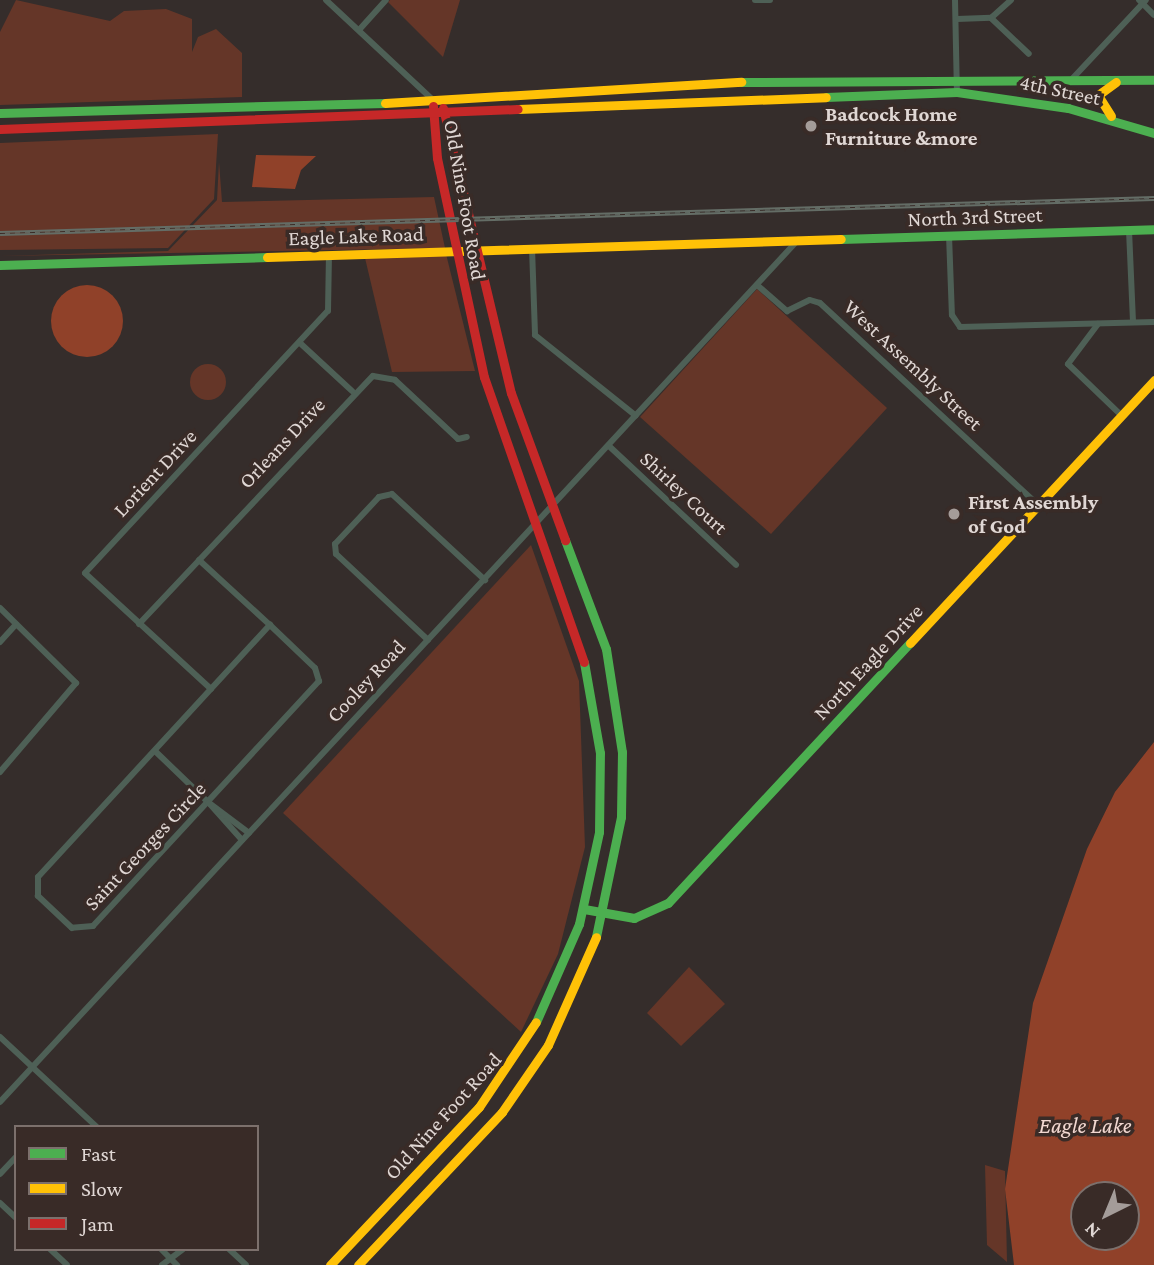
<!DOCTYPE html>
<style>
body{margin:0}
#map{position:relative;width:1154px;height:1265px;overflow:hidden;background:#352d2b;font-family:"Crimson Pro",serif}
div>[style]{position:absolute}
.green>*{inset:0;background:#653628}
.round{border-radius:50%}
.water>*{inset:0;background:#904129}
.street>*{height:6px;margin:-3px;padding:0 3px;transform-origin:3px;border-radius:3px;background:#4e6056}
.fast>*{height:9px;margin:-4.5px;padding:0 4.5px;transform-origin:4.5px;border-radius:4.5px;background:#4caf50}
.slow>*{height:9px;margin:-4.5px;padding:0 4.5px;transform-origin:4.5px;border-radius:4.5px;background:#ffc107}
.jam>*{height:9px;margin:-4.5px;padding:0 4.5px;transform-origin:4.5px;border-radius:4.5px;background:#c62828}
.rail>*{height:4.5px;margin-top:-2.25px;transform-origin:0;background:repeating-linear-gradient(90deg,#392b27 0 5px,#646d66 0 10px);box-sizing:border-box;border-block:2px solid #646d66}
.dots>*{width:19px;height:19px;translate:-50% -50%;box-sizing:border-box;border:4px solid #392b27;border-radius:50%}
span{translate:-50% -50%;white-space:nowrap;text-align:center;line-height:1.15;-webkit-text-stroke:7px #392b27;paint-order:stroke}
.street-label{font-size:21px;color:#e0d7d4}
.poi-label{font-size:21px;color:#e0d7d4;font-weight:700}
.left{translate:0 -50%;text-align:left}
.water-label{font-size:23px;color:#f2d8d1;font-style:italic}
.legend{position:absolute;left:14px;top:1125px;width:245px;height:126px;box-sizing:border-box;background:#392b27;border:2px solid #7c706c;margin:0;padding:9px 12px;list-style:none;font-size:21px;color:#e0d7d4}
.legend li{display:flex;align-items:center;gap:14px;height:35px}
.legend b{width:35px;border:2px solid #7c706c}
.north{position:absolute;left:1070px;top:1181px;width:70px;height:70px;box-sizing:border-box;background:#392b27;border:2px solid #7c706c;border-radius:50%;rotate:223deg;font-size:19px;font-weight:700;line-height:28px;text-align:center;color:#e0d7d4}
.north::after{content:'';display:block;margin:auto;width:24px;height:32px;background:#a49c99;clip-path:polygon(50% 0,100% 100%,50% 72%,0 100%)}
</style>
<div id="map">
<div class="green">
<div style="clip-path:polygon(16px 0,110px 21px,124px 11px,166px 9px,192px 19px,192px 52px,198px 37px,216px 29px,242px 53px,242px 97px,0 105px,0 32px)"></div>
<div style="clip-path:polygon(460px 0,443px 57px,388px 2px,390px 0)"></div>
<div style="clip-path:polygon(218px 134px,214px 199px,168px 248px,0 250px,0 143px)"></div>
<div style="clip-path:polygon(219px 162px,222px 202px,434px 197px,445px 248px,0 256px,168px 251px,217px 200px)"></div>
<div style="clip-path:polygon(446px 254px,475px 371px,392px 372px,365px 258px)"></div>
<div style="clip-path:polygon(757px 289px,887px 408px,771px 534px,640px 417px)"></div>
<div class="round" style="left:190px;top:364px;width:36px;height:36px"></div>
<div style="clip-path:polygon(531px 545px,579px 681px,585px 847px,558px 954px,521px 1032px,283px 813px)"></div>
<div style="clip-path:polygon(689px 967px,725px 1004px,681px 1046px,647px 1013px)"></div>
<div style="clip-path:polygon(985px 1165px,1005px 1171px,1007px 1262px,987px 1245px)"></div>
</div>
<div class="water">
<div style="clip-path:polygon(256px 155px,316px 156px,301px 170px,295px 189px,252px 187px)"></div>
<div class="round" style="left:51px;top:285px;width:72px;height:72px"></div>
<div style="clip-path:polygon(evenodd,1154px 742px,1154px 1265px,1014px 1265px,1005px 1189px,1033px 1003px,1087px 849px,1115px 792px,1154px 742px,1084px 1195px,1126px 1195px,1126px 1237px,1084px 1237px,1084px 1195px)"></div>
</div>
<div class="street">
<div style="left:326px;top:0;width:149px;rotate:43.1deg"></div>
<div style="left:755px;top:0;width:15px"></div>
<div style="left:955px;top:0;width:92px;rotate:88.8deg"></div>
<div style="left:1139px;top:0;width:21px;rotate:45deg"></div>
<div style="left:991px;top:18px;width:27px;rotate:-42deg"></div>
<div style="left:957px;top:19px;width:34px;rotate:-2deg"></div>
<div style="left:991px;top:18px;width:52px;rotate:43.5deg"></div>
<div style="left:359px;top:30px;width:40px;rotate:-48deg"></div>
<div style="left:1072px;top:79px;width:108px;rotate:-46.9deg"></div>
<div style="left:1129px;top:230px;width:92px;rotate:87.5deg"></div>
<div style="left:949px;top:235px;width:80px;rotate:87.9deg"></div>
<div style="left:952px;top:315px;width:14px;rotate:56deg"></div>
<div style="left:960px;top:327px;width:194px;rotate:-1.5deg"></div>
<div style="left:532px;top:248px;width:87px;rotate:88deg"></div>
<div style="left:535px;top:335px;width:129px;rotate:38.7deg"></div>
<div style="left:757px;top:285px;width:40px;rotate:41deg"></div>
<div style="left:787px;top:311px;width:25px;rotate:-26deg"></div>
<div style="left:810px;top:300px;width:10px;rotate:17deg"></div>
<div style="left:820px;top:303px;width:297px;rotate:42.8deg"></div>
<div style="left:1098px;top:324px;width:50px;rotate:126.9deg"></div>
<div style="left:1068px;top:364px;width:74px;rotate:43.9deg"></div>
<div style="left:300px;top:343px;width:71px;rotate:42.7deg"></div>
<div style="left:609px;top:446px;width:174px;rotate:43.1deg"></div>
<div style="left:199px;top:560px;width:96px;rotate:42.5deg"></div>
<div style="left:270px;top:625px;width:62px;rotate:43.7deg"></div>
<div style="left:315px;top:668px;width:14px;rotate:73deg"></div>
<div style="left:319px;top:681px;width:333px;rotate:132.7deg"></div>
<div style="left:93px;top:926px;width:21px;rotate:175deg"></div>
<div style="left:72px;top:928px;width:47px;rotate:-136.7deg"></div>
<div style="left:38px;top:896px;width:19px;rotate:-90deg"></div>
<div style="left:38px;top:877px;width:343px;rotate:-47.4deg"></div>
<div style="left:0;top:608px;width:107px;rotate:44.6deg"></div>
<div style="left:76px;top:683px;width:117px;rotate:130.5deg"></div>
<div style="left:139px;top:624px;width:341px;rotate:-46.7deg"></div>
<div style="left:373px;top:376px;width:22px;rotate:10deg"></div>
<div style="left:395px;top:380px;width:86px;rotate:43.1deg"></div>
<div style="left:458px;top:439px;width:9px;rotate:-13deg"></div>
<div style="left:428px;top:640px;width:126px;rotate:-136.9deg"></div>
<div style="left:336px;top:554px;width:10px;rotate:-96deg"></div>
<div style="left:335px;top:544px;width:64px;rotate:-46.9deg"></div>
<div style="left:379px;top:497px;width:13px;rotate:-13deg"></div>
<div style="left:392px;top:494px;width:127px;rotate:42.8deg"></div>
<div style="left:0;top:642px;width:24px;rotate:-48deg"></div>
<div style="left:211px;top:689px;width:171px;rotate:-137.4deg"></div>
<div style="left:85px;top:573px;width:357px;rotate:-47.2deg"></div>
<div style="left:328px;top:311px;width:56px;rotate:-89deg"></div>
<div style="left:155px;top:751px;width:75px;rotate:43.9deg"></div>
<div style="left:242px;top:840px;width:50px;rotate:-131.7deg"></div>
<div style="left:209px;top:803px;width:50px;rotate:36.9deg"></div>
<div style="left:0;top:1037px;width:132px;rotate:42.9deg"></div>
<div style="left:0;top:1102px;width:1175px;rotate:-47.21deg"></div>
<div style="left:0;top:1174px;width:23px;rotate:-47deg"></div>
<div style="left:0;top:1203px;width:22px;rotate:43deg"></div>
<div style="left:50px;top:1249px;width:23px;rotate:43deg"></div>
<div style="left:161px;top:1249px;width:23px;rotate:45deg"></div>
<div style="left:229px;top:1249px;width:23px;rotate:43deg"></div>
<div style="left:162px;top:1265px;width:26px;rotate:-37deg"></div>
</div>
<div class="fast">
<div style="left:741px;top:82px;width:413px;rotate:-0.3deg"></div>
<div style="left:826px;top:97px;width:131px;rotate:-2.2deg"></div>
<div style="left:957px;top:92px;width:112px;rotate:8.2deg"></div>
<div style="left:1068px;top:108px;width:90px;rotate:16.2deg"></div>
<div style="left:0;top:113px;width:385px;rotate:-1.5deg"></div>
<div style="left:841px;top:239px;width:313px;rotate:-1.8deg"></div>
<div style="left:0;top:265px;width:267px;rotate:-1.7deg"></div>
<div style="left:565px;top:540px;width:116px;rotate:69.4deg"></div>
<div style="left:606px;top:649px;width:104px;rotate:81.2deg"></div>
<div style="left:622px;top:752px;width:65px;rotate:90.9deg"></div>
<div style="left:621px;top:817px;width:123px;rotate:101.8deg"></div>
<div style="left:584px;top:909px;width:51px;rotate:10.2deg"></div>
<div style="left:634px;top:918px;width:37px;rotate:-24deg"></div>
<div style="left:668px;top:903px;width:355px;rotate:-47.1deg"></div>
<div style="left:536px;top:1022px;width:107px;rotate:-66.3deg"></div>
<div style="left:579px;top:924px;width:94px;rotate:-77.7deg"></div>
<div style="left:599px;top:832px;width:79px;rotate:-89.3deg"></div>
<div style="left:600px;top:753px;width:92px;rotate:-100deg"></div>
</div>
<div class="slow">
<div style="left:385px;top:103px;width:357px;rotate:-3.4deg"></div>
<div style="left:518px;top:109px;width:308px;rotate:-2.2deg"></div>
<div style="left:1111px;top:116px;width:25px;rotate:-122deg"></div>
<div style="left:1098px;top:95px;width:22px;rotate:-36deg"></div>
<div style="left:267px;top:257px;width:574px;rotate:-1.8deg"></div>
<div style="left:910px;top:643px;width:359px;rotate:-47.1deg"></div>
<div style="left:330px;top:1265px;width:217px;rotate:-46.7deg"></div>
<div style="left:479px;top:1107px;width:102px;rotate:-56.2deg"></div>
<div style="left:358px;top:1265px;width:210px;rotate:-46.7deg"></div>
<div style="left:502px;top:1112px;width:81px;rotate:-55.5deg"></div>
<div style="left:548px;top:1045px;width:118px;rotate:-66deg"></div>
</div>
<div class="jam">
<div style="left:433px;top:106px;width:52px;rotate:85.6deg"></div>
<div style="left:437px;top:158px;width:224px;rotate:77.9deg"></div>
<div style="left:484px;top:377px;width:302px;rotate:70.7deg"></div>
<div style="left:443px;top:108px;width:293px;rotate:76.6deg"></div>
<div style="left:511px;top:393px;width:157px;rotate:69.8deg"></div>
<div style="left:0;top:129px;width:518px;rotate:-2.21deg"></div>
</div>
<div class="rail">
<div style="left:0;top:233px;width:1155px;rotate:-1.74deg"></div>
</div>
<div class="dots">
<div style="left:811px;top:126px;background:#a49c99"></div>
<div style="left:954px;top:514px;background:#a49c99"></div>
</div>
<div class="street-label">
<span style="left:1060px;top:90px;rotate:12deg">4th Street</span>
<span style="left:465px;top:200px;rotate:80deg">Old Nine Foot Road</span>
<span style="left:975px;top:217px;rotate:-2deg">North 3rd Street</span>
<span style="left:356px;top:236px;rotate:-2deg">Eagle Lake Road</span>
<span style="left:913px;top:365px;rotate:43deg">West Assembly Street</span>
<span style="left:282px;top:443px;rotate:-47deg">Orleans Drive</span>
<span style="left:155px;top:473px;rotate:-47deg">Lorient Drive</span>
<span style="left:684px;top:493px;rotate:43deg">Shirley Court</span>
<span style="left:868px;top:662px;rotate:-47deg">North Eagle Drive</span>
<span style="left:366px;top:681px;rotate:-47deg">Cooley Road</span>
<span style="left:145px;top:846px;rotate:-47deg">Saint Georges Circle</span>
<span style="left:443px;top:1116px;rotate:-48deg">Old Nine Foot Road</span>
</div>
<div class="poi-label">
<span class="left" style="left:825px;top:126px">Badcock Home<br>Furniture &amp;more</span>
<span class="left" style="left:968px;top:514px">First Assembly<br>of God</span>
</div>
<div class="water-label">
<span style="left:1085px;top:1125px">Eagle Lake</span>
</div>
<ul class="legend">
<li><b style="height:9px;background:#4caf50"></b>Fast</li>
<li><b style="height:9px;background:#ffc107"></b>Slow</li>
<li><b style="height:9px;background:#c62828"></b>Jam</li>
</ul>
<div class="north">N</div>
</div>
